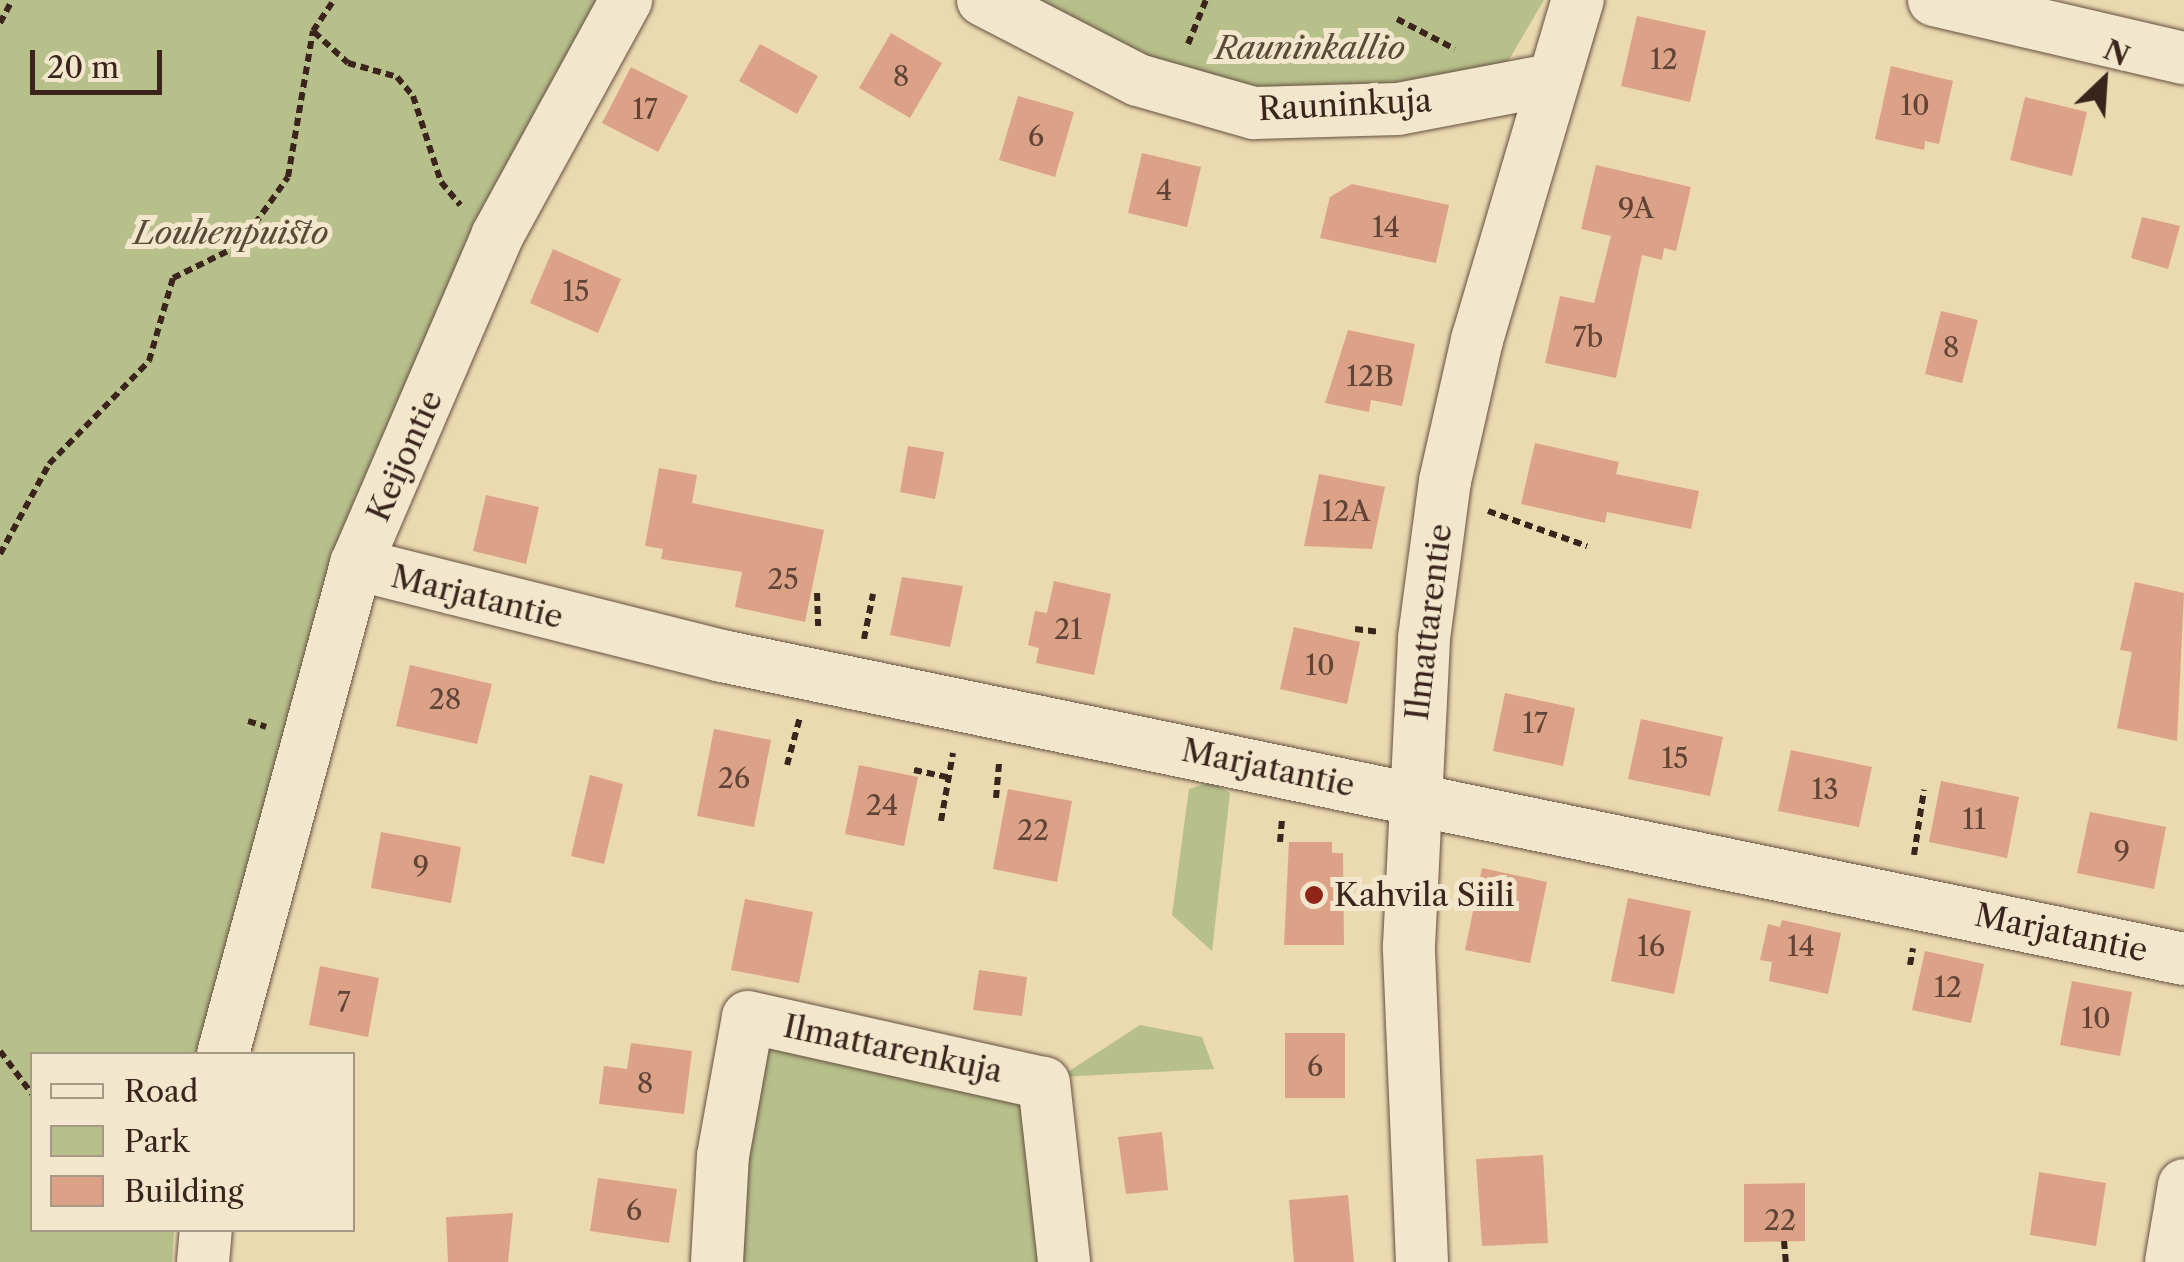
<!DOCTYPE html>
<style>
body{margin:0}
#map{position:relative;width:2184px;height:1262px;overflow:hidden;background:#ebd9b0;font-family:"Libre Caslon Text",serif}
div>[style]{position:absolute}
.green>*{inset:0;background:#b7bf8b}
.building>*{inset:0;background:#dca287}
.path>*{height:6px;margin-top:-3px;transform-origin:0;background:repeating-linear-gradient(90deg,#3a241c 0 8px,transparent 0 13px)}
.roads{filter:drop-shadow(0 0 2px #665141) drop-shadow(0 0 2px #665141)}
.minor>*{height:52px;margin:-26px;padding:0 26px;transform-origin:26px;border-radius:26px;background:#f2e6cc}
.dots>*{width:28px;height:28px;translate:-50% -50%;box-sizing:border-box;border:5px solid #f2e6cc;border-radius:50%}
span{translate:-50% -50%;white-space:nowrap;text-align:center;line-height:1.15;-webkit-text-stroke:10px #f2e6cc;paint-order:stroke}
.number-label{font-size:28px;color:#624437}
.number-label span{-webkit-text-stroke-width:0}
.park-label{font-size:32px;color:#594b38;font-style:italic}
.street-label{font-size:32px;color:#3a241c}
.poi-label{font-size:32px;color:#3a241c}
.left{translate:0 -50%;text-align:left}
.legend{position:absolute;left:30px;top:1052px;width:325px;height:180px;box-sizing:border-box;background:#f2e6cc;border:2px solid #a89886;margin:0;padding:12px 18px;list-style:none;font-size:30px;color:#3a241c}
.legend li{display:flex;align-items:center;gap:20px;height:50px}
.legend b{width:50px;border:2px solid #a89886}
.north{position:absolute;left:2054px;top:30px;width:100px;height:100px;-webkit-text-stroke:8px #f2e6cc;paint-order:stroke;rotate:25deg;font-size:28px;font-weight:700;line-height:40px;text-align:center;color:#3a241c}
.north::after{content:'';display:block;margin:auto;width:35px;height:45px;background:#3a241c;clip-path:polygon(50% 0,100% 100%,50% 72%,0 100%)}
.scale{position:absolute;left:30px;top:50px;width:132px;height:45px;box-sizing:border-box;border:5px solid #3a241c;border-top:0;padding-left:12px;font-size:30px;line-height:35px;white-space:nowrap;color:#3a241c;-webkit-text-stroke:8px #f2e6cc;paint-order:stroke}
</style>
<div id="map">
<div class="green">
<div style="clip-path:polygon(0 0,603px 0,536px 108px,359px 525px,197px 1054px,32px 1054px,32px 1230px,174px 1230px,172px 1262px,0 1262px)"></div>
<div style="clip-path:polygon(1015px 0,1544px 0,1507px 63px,1477px 80px,1263px 95px,1157px 71px)"></div>
<div style="clip-path:polygon(1211px 782px,1230px 793px,1212px 951px,1172px 915px,1189px 789px)"></div>
<div style="clip-path:polygon(1140px 1025px,1202px 1037px,1214px 1069px,1060px 1077px)"></div>
<div style="clip-path:polygon(756px 1030px,1029px 1089px,1055px 1262px,734px 1262px)"></div>
</div>
<div class="building">
<div style="clip-path:polygon(1637px 16px,1706px 31px,1690px 102px,1621px 86px)"></div>
<div style="clip-path:polygon(891px 33px,942px 63px,910px 118px,859px 88px)"></div>
<div style="clip-path:polygon(760px 44px,818px 76px,797px 114px,739px 81px)"></div>
<div style="clip-path:polygon(1891px 66px,1953px 81px,1939px 144px,1925px 141px,1924px 150px,1875px 139px)"></div>
<div style="clip-path:polygon(631px 67px,688px 96px,658px 152px,602px 123px)"></div>
<div style="clip-path:polygon(1018px 96px,1074px 112px,1055px 177px,999px 160px)"></div>
<div style="clip-path:polygon(2025px 97px,2087px 112px,2072px 176px,2010px 160px)"></div>
<div style="clip-path:polygon(1142px 153px,1201px 167px,1187px 227px,1128px 213px)"></div>
<div style="clip-path:polygon(1596px 165px,1691px 187px,1676px 251px,1664px 248px,1662px 260px,1642px 255px,1616px 378px,1545px 363px,1560px 296px,1594px 303px,1611px 236px,1581px 229px)"></div>
<div style="clip-path:polygon(1352px 184px,1449px 205px,1436px 263px,1320px 238px,1330px 197px)"></div>
<div style="clip-path:polygon(2142px 217px,2180px 226px,2168px 269px,2131px 258px)"></div>
<div style="clip-path:polygon(553px 249px,621px 279px,598px 333px,530px 303px)"></div>
<div style="clip-path:polygon(1941px 311px,1978px 320px,1962px 383px,1925px 374px)"></div>
<div style="clip-path:polygon(1348px 330px,1415px 344px,1402px 406px,1371px 400px,1369px 412px,1325px 403px)"></div>
<div style="clip-path:polygon(1535px 443px,1619px 462px,1616px 474px,1699px 491px,1691px 529px,1607px 512px,1605px 523px,1521px 504px)"></div>
<div style="clip-path:polygon(908px 446px,944px 452px,935px 499px,900px 492px)"></div>
<div style="clip-path:polygon(659px 468px,697px 475px,692px 503px,824px 530px,805px 622px,735px 607px,742px 572px,661px 559px,663px 549px,645px 546px)"></div>
<div style="clip-path:polygon(1319px 474px,1385px 487px,1372px 549px,1304px 546px)"></div>
<div style="clip-path:polygon(486px 495px,539px 507px,526px 564px,473px 551px)"></div>
<div style="clip-path:polygon(902px 577px,963px 586px,950px 647px,890px 635px)"></div>
<div style="clip-path:polygon(1054px 581px,1111px 594px,1094px 675px,1036px 663px,1039px 648px,1028px 645px,1035px 611px,1047px 613px)"></div>
<div style="clip-path:polygon(2135px 582px,2184px 593px,2177px 741px,2117px 728px,2132px 652px,2120px 650px)"></div>
<div style="clip-path:polygon(1294px 627px,1360px 642px,1347px 704px,1280px 689px)"></div>
<div style="clip-path:polygon(410px 665px,492px 684px,477px 744px,396px 726px)"></div>
<div style="clip-path:polygon(1505px 693px,1575px 708px,1563px 766px,1493px 751px)"></div>
<div style="clip-path:polygon(1641px 719px,1723px 737px,1710px 796px,1628px 779px)"></div>
<div style="clip-path:polygon(714px 729px,771px 740px,754px 827px,697px 816px)"></div>
<div style="clip-path:polygon(1791px 750px,1872px 767px,1859px 827px,1778px 811px)"></div>
<div style="clip-path:polygon(859px 765px,918px 777px,904px 846px,845px 834px)"></div>
<div style="clip-path:polygon(590px 775px,623px 784px,604px 864px,571px 856px)"></div>
<div style="clip-path:polygon(1941px 781px,2019px 797px,2007px 858px,1929px 842px)"></div>
<div style="clip-path:polygon(1008px 789px,1072px 801px,1057px 882px,993px 869px)"></div>
<div style="clip-path:polygon(2090px 812px,2166px 827px,2154px 889px,2077px 873px)"></div>
<div style="clip-path:polygon(381px 832px,461px 847px,451px 903px,371px 888px)"></div>
<div style="clip-path:polygon(1289px 842px,1332px 842px,1332px 853px,1343px 853px,1344px 945px,1284px 945px)"></div>
<div style="clip-path:polygon(1482px 868px,1547px 882px,1530px 963px,1465px 950px)"></div>
<div style="clip-path:polygon(1628px 898px,1691px 911px,1674px 994px,1611px 981px)"></div>
<div style="clip-path:polygon(745px 899px,813px 912px,799px 983px,731px 970px)"></div>
<div style="clip-path:polygon(1782px 920px,1841px 933px,1828px 994px,1769px 981px,1772px 962px,1760px 960px,1768px 924px,1780px 927px)"></div>
<div style="clip-path:polygon(1925px 951px,1984px 964px,1971px 1023px,1912px 1010px)"></div>
<div style="clip-path:polygon(320px 966px,379px 978px,368px 1037px,309px 1025px)"></div>
<div style="clip-path:polygon(979px 970px,1027px 977px,1022px 1016px,973px 1010px)"></div>
<div style="clip-path:polygon(2072px 981px,2132px 992px,2120px 1056px,2060px 1045px)"></div>
<div style="clip-path:polygon(1285px 1033px,1345px 1033px,1345px 1098px,1285px 1098px)"></div>
<div style="clip-path:polygon(631px 1043px,692px 1051px,684px 1114px,599px 1104px,604px 1066px,627px 1069px)"></div>
<div style="clip-path:polygon(1162px 1132px,1168px 1190px,1126px 1194px,1118px 1137px)"></div>
<div style="clip-path:polygon(1543px 1155px,1548px 1243px,1482px 1246px,1476px 1159px)"></div>
<div style="clip-path:polygon(2039px 1172px,2106px 1183px,2096px 1246px,2030px 1235px)"></div>
<div style="clip-path:polygon(598px 1178px,677px 1189px,669px 1243px,590px 1231px)"></div>
<div style="clip-path:polygon(1805px 1183px,1805px 1241px,1744px 1242px,1744px 1184px)"></div>
<div style="clip-path:polygon(1348px 1195px,1354px 1262px,1294px 1262px,1289px 1200px)"></div>
<div style="clip-path:polygon(513px 1213px,508px 1262px,448px 1262px,446px 1217px)"></div>
</div>
<div class="path">
<div style="left:1397px;top:19px;width:65px;rotate:27.3deg"></div>
<div style="left:0;top:23px;width:26px;rotate:-62deg"></div>
<div style="left:314px;top:32px;width:46px;rotate:42.4deg"></div>
<div style="left:348px;top:63px;width:51px;rotate:15.9deg"></div>
<div style="left:397px;top:77px;width:25px;rotate:50deg"></div>
<div style="left:413px;top:96px;width:90px;rotate:72deg"></div>
<div style="left:441px;top:182px;width:30px;rotate:50deg"></div>
<div style="left:1188px;top:44px;width:48px;rotate:-67.8deg"></div>
<div style="left:1488px;top:511px;width:105px;rotate:19.5deg"></div>
<div style="left:0;top:554px;width:102px;rotate:-61.4deg"></div>
<div style="left:49px;top:464px;width:144px;rotate:-45.8deg"></div>
<div style="left:149px;top:361px;width:86px;rotate:-73.9deg"></div>
<div style="left:173px;top:278px;width:75px;rotate:-26.2deg"></div>
<div style="left:240px;top:245px;width:83px;rotate:-54.8deg"></div>
<div style="left:288px;top:177px;width:148px;rotate:-80.3deg"></div>
<div style="left:313px;top:31px;width:37px;rotate:-56deg"></div>
<div style="left:817px;top:593px;width:33px;rotate:88deg"></div>
<div style="left:1355px;top:629px;width:23px;rotate:7deg"></div>
<div style="left:864px;top:639px;width:46px;rotate:-78.7deg"></div>
<div style="left:248px;top:721px;width:19px;rotate:18deg"></div>
<div style="left:787px;top:765px;width:50px;rotate:-74.8deg"></div>
<div style="left:914px;top:770px;width:34px;rotate:12deg"></div>
<div style="left:996px;top:798px;width:38px;rotate:-85deg"></div>
<div style="left:941px;top:821px;width:69px;rotate:-80deg"></div>
<div style="left:1280px;top:842px;width:24px;rotate:-85deg"></div>
<div style="left:1914px;top:855px;width:66px;rotate:-81.3deg"></div>
<div style="left:1910px;top:965px;width:17px;rotate:-80deg"></div>
<div style="left:0;top:1051px;width:54px;rotate:53.3deg"></div>
<div style="left:1784px;top:1241px;width:21px;rotate:85deg"></div>
</div>
<div class="roads">
<div class="minor">
<div style="left:983px;top:0;width:174px;rotate:27.3deg"></div>
<div style="left:1138px;top:80px;width:121px;rotate:15.9deg"></div>
<div style="left:1254px;top:113px;width:144px;rotate:-1.6deg"></div>
<div style="left:1398px;top:109px;width:155px;rotate:-10.8deg"></div>
<div style="left:1934px;top:0;width:257px;rotate:13.1deg"></div>
<div style="left:356px;top:564px;width:377px;rotate:14.1deg"></div>
<div style="left:722px;top:656px;width:1493px;rotate:11.71deg"></div>
<div style="left:223px;top:1054px;width:508px;rotate:-74.81deg"></div>
<div style="left:356px;top:564px;width:357px;rotate:-66.7deg"></div>
<div style="left:497px;top:236px;width:269px;rotate:-61.3deg"></div>
<div style="left:203px;top:1262px;width:32px;rotate:-85deg"></div>
<div style="left:717px;top:1262px;width:106px;rotate:-86.8deg"></div>
<div style="left:723px;top:1156px;width:141px;rotate:-79.8deg"></div>
<div style="left:748px;top:1017px;width:303px;rotate:12.6deg"></div>
<div style="left:1044px;top:1083px;width:180px;rotate:83.6deg"></div>
<div style="left:1422px;top:1262px;width:316px;rotate:-92.4deg"></div>
<div style="left:1409px;top:946px;width:308px;rotate:-87.2deg"></div>
<div style="left:1424px;top:638px;width:158px;rotate:-82.4deg"></div>
<div style="left:1445px;top:481px;width:145px;rotate:-77.2deg"></div>
<div style="left:1477px;top:340px;width:355px;rotate:-73.5deg"></div>
<div style="left:2171px;top:1262px;width:78px;rotate:-80.4deg"></div>
</div>
</div>
<div class="dots">
<div style="left:1314px;top:895px;background:#8f2418"></div>
</div>
<div class="number-label">
<span style="left:1664px;top:59px">12</span>
<span style="left:901px;top:76px">8</span>
<span style="left:1915px;top:105px">10</span>
<span style="left:645px;top:109px">17</span>
<span style="left:1036px;top:136px">6</span>
<span style="left:1164px;top:190px">4</span>
<span style="left:1636px;top:208px">9A</span>
<span style="left:1386px;top:227px">14</span>
<span style="left:576px;top:291px">15</span>
<span style="left:1588px;top:337px">7b</span>
<span style="left:1951px;top:347px">8</span>
<span style="left:1370px;top:376px">12B</span>
<span style="left:1346px;top:511px">12A</span>
<span style="left:783px;top:579px">25</span>
<span style="left:1068px;top:629px">21</span>
<span style="left:1320px;top:665px">10</span>
<span style="left:445px;top:699px">28</span>
<span style="left:1535px;top:723px">17</span>
<span style="left:1675px;top:758px">15</span>
<span style="left:734px;top:778px">26</span>
<span style="left:1825px;top:789px">13</span>
<span style="left:882px;top:805px">24</span>
<span style="left:1974px;top:819px">11</span>
<span style="left:1033px;top:830px">22</span>
<span style="left:2122px;top:851px">9</span>
<span style="left:421px;top:866px">9</span>
<span style="left:1651px;top:946px">16</span>
<span style="left:1801px;top:946px">14</span>
<span style="left:1948px;top:987px">12</span>
<span style="left:344px;top:1002px">7</span>
<span style="left:2096px;top:1018px">10</span>
<span style="left:1315px;top:1066px">6</span>
<span style="left:645px;top:1083px">8</span>
<span style="left:634px;top:1210px">6</span>
<span style="left:1780px;top:1220px">22</span>
</div>
<div class="park-label">
<span style="left:1310px;top:48px">Rauninkallio</span>
<span style="left:231px;top:233px">Louhenpuisto</span>
</div>
<div class="street-label">
<span style="left:1345px;top:105px;rotate:-3deg">Rauninkuja</span>
<span style="left:405px;top:456px;rotate:-66deg">Keijontie</span>
<span style="left:477px;top:597px;rotate:14deg">Marjatantie</span>
<span style="left:1429px;top:622px;rotate:-83deg">Ilmattarentie</span>
<span style="left:1268px;top:768px;rotate:12deg">Marjatantie</span>
<span style="left:2061px;top:933px;rotate:12deg">Marjatantie</span>
<span style="left:893px;top:1049px;rotate:12deg">Ilmattarenkuja</span>
</div>
<div class="poi-label">
<span class="left" style="left:1334px;top:895px">Kahvila Siili</span>
</div>
<ul class="legend">
<li><b style="height:12px;background:#f2e6cc"></b>Road</li>
<li><b style="height:28px;background:#b7bf8b"></b>Park</li>
<li><b style="height:28px;background:#dca287"></b>Building</li>
</ul>
<div class="north">N</div>
<div class="scale">20 m</div>
</div>
